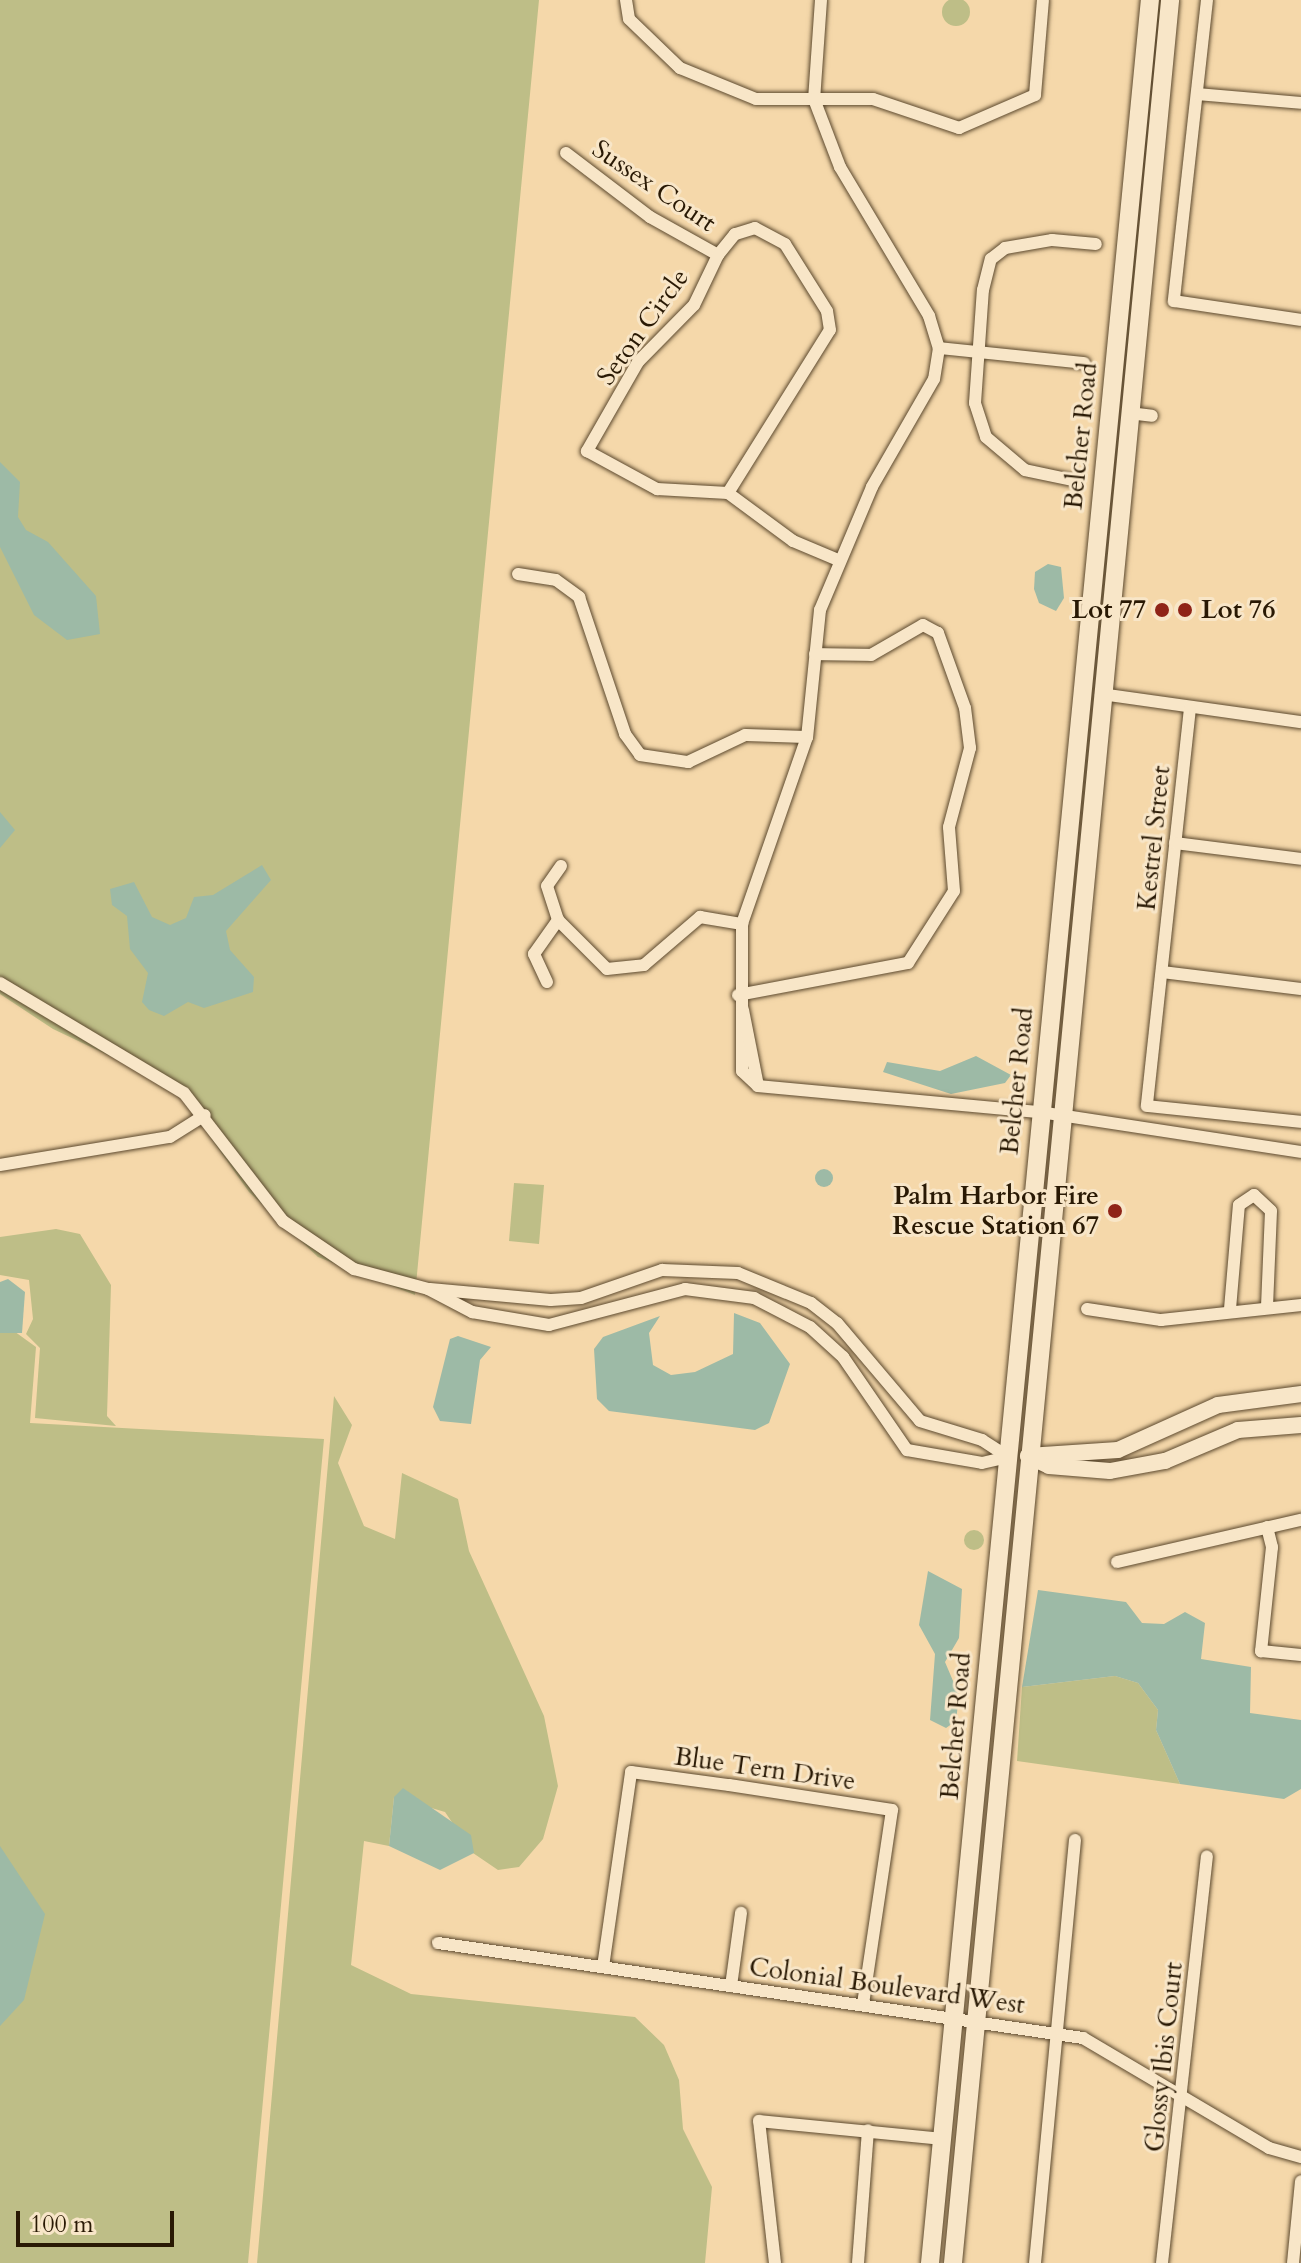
<!DOCTYPE html>
<style>
body{margin:0}
#map{position:relative;width:1301px;height:2263px;overflow:hidden;background:#f5d8aa;font-family:Cardo,serif}
div>[style]{position:absolute}
.green>*{inset:0;background:#bebe87}
.round{border-radius:50%}
.water>*{inset:0;background:#9dbaa6}
.roads{filter:drop-shadow(0 0 2px #5c492e) drop-shadow(0 0 2px #5c492e)}
.minor>*{height:12px;margin:-6px;padding:0 6px;transform-origin:6px;border-radius:6px;background:#f8e6c8}
.tertiary>*{height:16px;margin:-8px;padding:0 8px;transform-origin:8px;border-radius:8px;background:#f8e6c8}
.secondary>*{height:18px;margin:-9px;padding:0 9px;transform-origin:9px;border-radius:9px;background:#f8e6c8}
.dots>*{width:22px;height:22px;translate:-50% -50%;box-sizing:border-box;border:4px solid #f8e6c8;border-radius:50%}
span{translate:-50% -50%;white-space:nowrap;text-align:center;line-height:1.15;-webkit-text-stroke:6px #f8e6c8;paint-order:stroke}
.street-label{font-size:26px;color:#291904}
.poi-label{font-size:26px;color:#291904;font-weight:700}
.right{translate:-100% -50%;text-align:right}
.left{translate:0 -50%;text-align:left}
.scale{position:absolute;left:16px;top:2211px;width:158px;height:36px;box-sizing:border-box;border:4px solid #291904;border-top:0;padding-left:10px;font-size:24px;line-height:28px;white-space:nowrap;color:#291904;-webkit-text-stroke:6px #f8e6c8;paint-order:stroke}
</style>
<div id="map">
<div class="green">
<div class="round" style="left:942px;top:-2px;width:28px;height:28px"></div>
<div style="clip-path:polygon(0 0,539px 0,415px 1295px,318px 1257px,249px 1192px,186px 1103px,152px 1076px,53px 1029px,0 994px)"></div>
<div style="clip-path:polygon(514px 1183px,544px 1185px,539px 1244px,509px 1241px)"></div>
<div style="clip-path:polygon(56px 1229px,80px 1234px,111px 1285px,107px 1416px,116px 1426px,35px 1418px,40px 1348px,26px 1334px,33px 1319px,29px 1280px,0 1275px,0 1237px)"></div>
<div style="clip-path:polygon(0 1321px,36px 1347px,30px 1423px,324px 1439px,248px 2263px,0 2263px)"></div>
<div style="clip-path:polygon(334px 1396px,352px 1425px,338px 1463px,364px 1526px,395px 1539px,402px 1473px,458px 1499px,469px 1551px,544px 1716px,558px 1786px,543px 1839px,519px 1867px,498px 1870px,473px 1853px,445px 1812px,394px 1797px,389px 1846px,364px 1841px,351px 1965px,411px 1994px,635px 2017px,664px 2045px,679px 2080px,683px 2129px,712px 2187px,705px 2263px,257px 2263px)"></div>
<div class="round" style="left:964px;top:1530px;width:20px;height:20px"></div>
<div style="clip-path:polygon(1115px 1676px,1138px 1683px,1158px 1710px,1156px 1730px,1180px 1784px,1017px 1761px,1022px 1687px)"></div>
</div>
<div class="water">
<div style="clip-path:polygon(0 462px,20px 482px,18px 517px,26px 530px,48px 542px,96px 596px,100px 634px,67px 640px,34px 615px,0 547px)"></div>
<div style="clip-path:polygon(1048px 564px,1061px 567px,1064px 598px,1056px 611px,1039px 603px,1034px 589px,1035px 572px)"></div>
<div style="clip-path:polygon(0 812px,15px 830px,0 848px)"></div>
<div style="clip-path:polygon(262px 865px,271px 880px,226px 931px,230px 950px,254px 977px,253px 992px,204px 1008px,188px 1002px,164px 1016px,149px 1010px,142px 1002px,148px 973px,130px 949px,127px 916px,112px 905px,110px 889px,134px 882px,152px 917px,170px 925px,186px 918px,194px 897px,213px 895px)"></div>
<div style="clip-path:polygon(976px 1056px,1011px 1075px,1005px 1083px,951px 1094px,883px 1072px,887px 1062px,940px 1071px)"></div>
<div class="round" style="left:815px;top:1169px;width:18px;height:18px"></div>
<div style="clip-path:polygon(8px 1279px,25px 1292px,22px 1333px,0 1333px,0 1282px)"></div>
<div style="clip-path:polygon(734px 1313px,760px 1323px,790px 1364px,769px 1423px,755px 1430px,609px 1411px,597px 1399px,594px 1349px,603px 1337px,660px 1316px,649px 1333px,653px 1365px,671px 1375px,695px 1372px,733px 1354px)"></div>
<div style="clip-path:polygon(458px 1336px,491px 1347px,480px 1360px,471px 1424px,440px 1421px,433px 1407px,450px 1339px)"></div>
<div style="clip-path:polygon(928px 1571px,962px 1589px,959px 1638px,945px 1662px,959px 1695px,956px 1721px,946px 1728px,930px 1720px,935px 1654px,919px 1625px)"></div>
<div style="clip-path:polygon(1038px 1590px,1126px 1602px,1142px 1623px,1164px 1624px,1185px 1612px,1205px 1623px,1201px 1659px,1251px 1667px,1250px 1713px,1301px 1720px,1301px 1789px,1284px 1799px,1180px 1784px,1156px 1730px,1158px 1710px,1138px 1683px,1115px 1676px,1022px 1687px)"></div>
<div style="clip-path:polygon(403px 1788px,471px 1835px,474px 1853px,440px 1870px,389px 1846px,394px 1797px)"></div>
<div style="clip-path:polygon(0 1846px,45px 1914px,24px 2000px,0 2026px)"></div>
</div>
<div class="roads">
<div class="minor">
<div style="left:626px;top:0;width:19px;rotate:81deg"></div>
<div style="left:629px;top:19px;width:71px;rotate:43.9deg"></div>
<div style="left:680px;top:68px;width:82px;rotate:22.2deg"></div>
<div style="left:756px;top:99px;width:117px"></div>
<div style="left:873px;top:99px;width:91px;rotate:18.6deg"></div>
<div style="left:959px;top:128px;width:83px;rotate:-23.5deg"></div>
<div style="left:1035px;top:95px;width:95px;rotate:-85.2deg"></div>
<div style="left:821px;top:0;width:99px;rotate:94deg"></div>
<div style="left:814px;top:99px;width:73px;rotate:69.1deg"></div>
<div style="left:840px;top:167px;width:174px;rotate:59.1deg"></div>
<div style="left:929px;top:316px;width:34px;rotate:73deg"></div>
<div style="left:939px;top:348px;width:31px;rotate:99deg"></div>
<div style="left:934px;top:379px;width:125px;rotate:119.9deg"></div>
<div style="left:872px;top:487px;width:134px;rotate:112.9deg"></div>
<div style="left:820px;top:610px;width:128px;rotate:95.8deg"></div>
<div style="left:807px;top:737px;width:198px;rotate:109.2deg"></div>
<div style="left:742px;top:924px;width:147px;rotate:90deg"></div>
<div style="left:742px;top:1071px;width:22px;rotate:43deg"></div>
<div style="left:758px;top:1086px;width:283px;rotate:5.3deg"></div>
<div style="left:1040px;top:1112px;width:264px;rotate:8.7deg"></div>
<div style="left:1207px;top:0;width:303px;rotate:96.3deg"></div>
<div style="left:1174px;top:301px;width:128px;rotate:8.5deg"></div>
<div style="left:1197px;top:94px;width:104px;rotate:4.9deg"></div>
<div style="left:566px;top:153px;width:106px;rotate:37.3deg"></div>
<div style="left:650px;top:217px;width:78px;rotate:29.2deg"></div>
<div style="left:939px;top:348px;width:146px;rotate:5.9deg"></div>
<div style="left:1129px;top:413px;width:23px;rotate:7deg"></div>
<div style="left:1072px;top:480px;width:48px;rotate:-168deg"></div>
<div style="left:1025px;top:470px;width:51px;rotate:-139.8deg"></div>
<div style="left:986px;top:437px;width:36px;rotate:-108deg"></div>
<div style="left:975px;top:403px;width:113px;rotate:-86deg"></div>
<div style="left:983px;top:290px;width:32px;rotate:-76deg"></div>
<div style="left:991px;top:259px;width:18px;rotate:-38deg"></div>
<div style="left:1005px;top:248px;width:48px;rotate:-9.7deg"></div>
<div style="left:1052px;top:240px;width:44px;rotate:5.2deg"></div>
<div style="left:728px;top:493px;width:192px;rotate:-58deg"></div>
<div style="left:830px;top:330px;width:19px;rotate:-99deg"></div>
<div style="left:827px;top:311px;width:79px;rotate:-122.1deg"></div>
<div style="left:785px;top:244px;width:34px;rotate:-152deg"></div>
<div style="left:755px;top:228px;width:21px;rotate:163deg"></div>
<div style="left:735px;top:234px;width:27px;rotate:129deg"></div>
<div style="left:718px;top:255px;width:55px;rotate:115.6deg"></div>
<div style="left:694px;top:305px;width:80px;rotate:134.5deg"></div>
<div style="left:638px;top:362px;width:103px;rotate:119.8deg"></div>
<div style="left:587px;top:451px;width:80px;rotate:28.5deg"></div>
<div style="left:657px;top:489px;width:71px;rotate:3.2deg"></div>
<div style="left:728px;top:493px;width:81px;rotate:36.4deg"></div>
<div style="left:793px;top:541px;width:49px;rotate:22.9deg"></div>
<div style="left:518px;top:574px;width:38px;rotate:9deg"></div>
<div style="left:556px;top:580px;width:29px;rotate:36deg"></div>
<div style="left:579px;top:597px;width:145px;rotate:71.4deg"></div>
<div style="left:625px;top:734px;width:26px;rotate:54deg"></div>
<div style="left:640px;top:755px;width:49px;rotate:8.3deg"></div>
<div style="left:688px;top:762px;width:63px;rotate:-25.3deg"></div>
<div style="left:745px;top:735px;width:62px;rotate:1.8deg"></div>
<div style="left:1101px;top:694px;width:202px;rotate:8deg"></div>
<div style="left:1190px;top:708px;width:400px;rotate:96.2deg"></div>
<div style="left:1147px;top:1106px;width:155px;rotate:5.9deg"></div>
<div style="left:1175px;top:843px;width:127px;rotate:7.2deg"></div>
<div style="left:561px;top:866px;width:24px;rotate:125deg"></div>
<div style="left:547px;top:886px;width:36px;rotate:72deg"></div>
<div style="left:558px;top:920px;width:69px;rotate:45deg"></div>
<div style="left:607px;top:969px;width:37px;rotate:-6deg"></div>
<div style="left:644px;top:965px;width:74px;rotate:-40.6deg"></div>
<div style="left:700px;top:917px;width:43px;rotate:9.5deg"></div>
<div style="left:1162px;top:972px;width:140px;rotate:7deg"></div>
<div style="left:547px;top:982px;width:31px;rotate:-115deg"></div>
<div style="left:534px;top:954px;width:42px;rotate:-54.8deg"></div>
<div style="left:0;top:983px;width:214px;rotate:30.9deg"></div>
<div style="left:184px;top:1093px;width:162px;rotate:52.3deg"></div>
<div style="left:283px;top:1221px;width:86px;rotate:34.1deg"></div>
<div style="left:354px;top:1269px;width:77px;rotate:15.1deg"></div>
<div style="left:428px;top:1289px;width:50px;rotate:27.6deg"></div>
<div style="left:472px;top:1312px;width:78px;rotate:9.6deg"></div>
<div style="left:549px;top:1325px;width:141px;rotate:-14.8deg"></div>
<div style="left:685px;top:1289px;width:70px;rotate:7.4deg"></div>
<div style="left:754px;top:1298px;width:63px;rotate:27.4deg"></div>
<div style="left:810px;top:1327px;width:45px;rotate:42.3deg"></div>
<div style="left:843px;top:1357px;width:113px;rotate:55.5deg"></div>
<div style="left:907px;top:1450px;width:76px;rotate:9.8deg"></div>
<div style="left:982px;top:1463px;width:27px;rotate:-13deg"></div>
<div style="left:738px;top:995px;width:173px;rotate:-10.7deg"></div>
<div style="left:908px;top:963px;width:85px;rotate:-57.4deg"></div>
<div style="left:954px;top:891px;width:64px;rotate:-94.5deg"></div>
<div style="left:949px;top:827px;width:82px;rotate:-75.1deg"></div>
<div style="left:970px;top:748px;width:40px;rotate:-97.1deg"></div>
<div style="left:965px;top:708px;width:80px;rotate:-109.8deg"></div>
<div style="left:938px;top:633px;width:17px;rotate:-152deg"></div>
<div style="left:923px;top:625px;width:60px;rotate:150deg"></div>
<div style="left:871px;top:655px;width:56px;rotate:-179deg"></div>
<div style="left:743px;top:1010px;width:77px;rotate:78.8deg"></div>
<div style="left:0;top:1165px;width:172px;rotate:-9.4deg"></div>
<div style="left:170px;top:1137px;width:41px;rotate:-32.2deg"></div>
<div style="left:430px;top:1289px;width:121px;rotate:5.2deg"></div>
<div style="left:551px;top:1300px;width:30px;rotate:-4deg"></div>
<div style="left:581px;top:1298px;width:86px;rotate:-19.1deg"></div>
<div style="left:662px;top:1270px;width:76px;rotate:2.3deg"></div>
<div style="left:738px;top:1273px;width:79px;rotate:22.3deg"></div>
<div style="left:811px;top:1303px;width:33px;rotate:38deg"></div>
<div style="left:837px;top:1323px;width:128px;rotate:49.7deg"></div>
<div style="left:920px;top:1421px;width:65px;rotate:17deg"></div>
<div style="left:982px;top:1440px;width:31px;rotate:33deg"></div>
<div style="left:1087px;top:1309px;width:75px;rotate:8.5deg"></div>
<div style="left:1161px;top:1320px;width:141px;rotate:-6.1deg"></div>
<div style="left:1230px;top:1309px;width:104px;rotate:-85.1deg"></div>
<div style="left:1239px;top:1205px;width:18px;rotate:-34deg"></div>
<div style="left:1254px;top:1195px;width:23px;rotate:43deg"></div>
<div style="left:1271px;top:1211px;width:94px;rotate:92.4deg"></div>
<div style="left:1267px;top:1527px;width:21px;rotate:76deg"></div>
<div style="left:1272px;top:1547px;width:105px;rotate:96deg"></div>
<div style="left:1261px;top:1651px;width:40px;rotate:5.7deg"></div>
<div style="left:1117px;top:1562px;width:189px;rotate:-12.9deg"></div>
<div style="left:438px;top:1943px;width:652px;rotate:8.38deg"></div>
<div style="left:1083px;top:2038px;width:216px;rotate:30.6deg"></div>
<div style="left:1269px;top:2148px;width:33px;rotate:16deg"></div>
<div style="left:603px;top:1967px;width:197px;rotate:-81.8deg"></div>
<div style="left:631px;top:1772px;width:99px;rotate:7.6deg"></div>
<div style="left:729px;top:1785px;width:165px;rotate:8.7deg"></div>
<div style="left:892px;top:1810px;width:197px;rotate:98.5deg"></div>
<div style="left:731px;top:1986px;width:74px;rotate:-82.2deg"></div>
<div style="left:775px;top:2263px;width:143px;rotate:-96.4deg"></div>
<div style="left:759px;top:2121px;width:184px;rotate:5.6deg"></div>
<div style="left:858px;top:2263px;width:133px;rotate:-85.7deg"></div>
<div style="left:1035px;top:2263px;width:425px;rotate:-84.6deg"></div>
<div style="left:1162px;top:2263px;width:409px;rotate:-83.7deg"></div>
<div style="left:1293px;top:2263px;width:82px;rotate:-84.4deg"></div>
</div>
<div class="tertiary">
<div style="left:1028px;top:1456px;width:90px;rotate:-3.8deg"></div>
<div style="left:1118px;top:1450px;width:110px;rotate:-24.2deg"></div>
<div style="left:1218px;top:1405px;width:84px;rotate:-7.5deg"></div>
<div style="left:1028px;top:1456px;width:23px;rotate:25deg"></div>
<div style="left:1049px;top:1466px;width:61px;rotate:4.7deg"></div>
<div style="left:1110px;top:1471px;width:56px;rotate:-10.3deg"></div>
<div style="left:1165px;top:1461px;width:79px;rotate:-23deg"></div>
<div style="left:1238px;top:1430px;width:63px;rotate:-4.5deg"></div>
</div>
<div class="secondary">
<div style="left:930px;top:2263px;width:2274px;rotate:-84.45deg"></div>
<div style="left:953px;top:2263px;width:2273px;rotate:-84.52deg"></div>
</div>
</div>
<div class="dots">
<div style="left:1162px;top:610px;background:#8f2418"></div>
<div style="left:1185px;top:610px;background:#8f2418"></div>
<div style="left:1115px;top:1211px;background:#8f2418"></div>
</div>
<div class="street-label">
<span style="left:654px;top:186px;rotate:34deg">Sussex Court</span>
<span style="left:643px;top:327px;rotate:-54deg">Seton Circle</span>
<span style="left:1081px;top:436px;rotate:-84deg">Belcher Road</span>
<span style="left:1154px;top:838px;rotate:-84deg">Kestrel Street</span>
<span style="left:1017px;top:1081px;rotate:-84deg">Belcher Road</span>
<span style="left:956px;top:1726px;rotate:-85deg">Belcher Road</span>
<span style="left:765px;top:1769px;rotate:8deg">Blue Tern Drive</span>
<span style="left:887px;top:1986px;rotate:8deg">Colonial Boulevard West</span>
<span style="left:1164px;top:2057px;rotate:-84deg">Glossy Ibis Court</span>
</div>
<div class="poi-label">
<span class="right" style="left:1146px;top:610px">Lot 77</span>
<span class="left" style="left:1201px;top:610px">Lot 76</span>
<span class="right" style="left:1099px;top:1211px">Palm Harbor Fire<br>Rescue Station 67</span>
</div>
<div class="scale">100 m</div>
</div>
